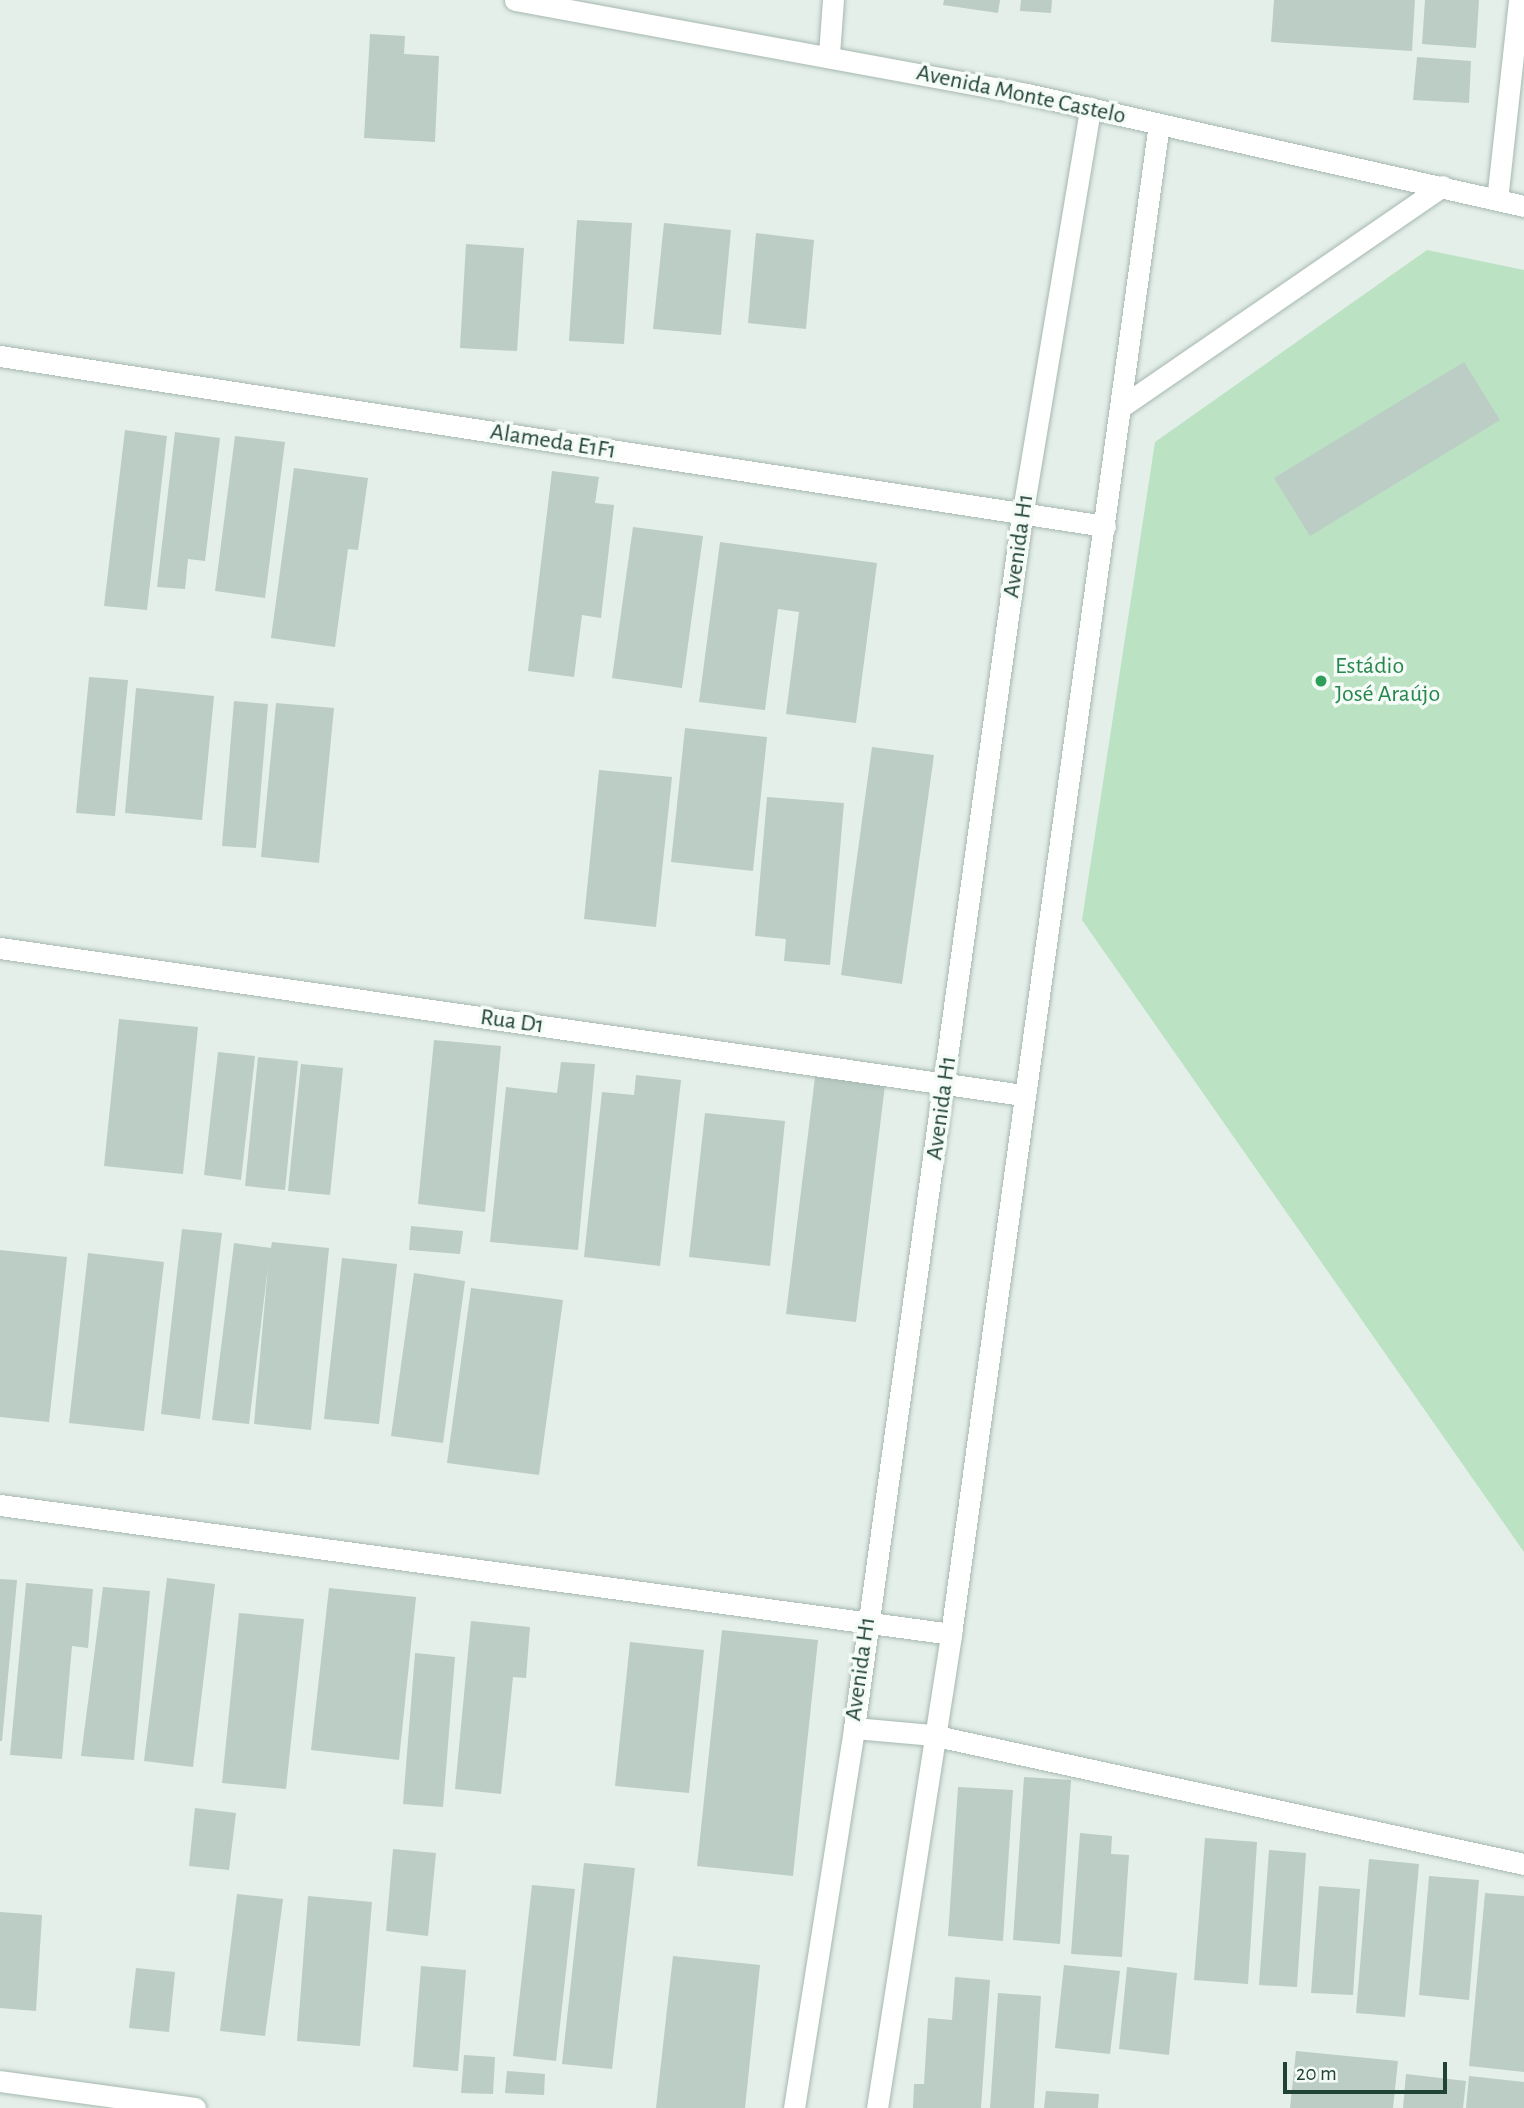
<!DOCTYPE html>
<meta charset="utf-8">
<style>
body{margin:0}
#map{position:relative;width:1524px;height:2108px;overflow:hidden;background:#e4efe9;font-family:"Alegreya Sans",sans-serif}
div>[style]{position:absolute}
.green>*{inset:0;background:#bbe2c2}
.building>*{inset:0;background:#bbcdc5}
.roads{filter:drop-shadow(0 0 2px #a6b8b0) drop-shadow(0 0 2px #a6b8b0)}
.minor>*{height:21px;margin:-10.5px;padding:0 10.5px;transform-origin:10.5px;border-radius:10.5px;background:#fff}
.dots>*{width:19px;height:19px;translate:-50% -50%;box-sizing:border-box;border:4px solid #f5fbf7;border-radius:50%}
span{translate:-50% -50%;white-space:nowrap;text-align:center;line-height:1.15;-webkit-text-stroke:7px #f5fbf7;paint-order:stroke}
.street-label{font-size:24px;color:#214337}
.leisure-label{font-size:24px;color:#27864d}
.left{translate:0 -50%;text-align:left}
.scale{position:absolute;left:1283px;top:2062px;width:164px;height:32px;box-sizing:border-box;border:4px solid #214337;border-top:0;padding-left:9px;font-size:21px;line-height:24px;white-space:nowrap;color:#214337;-webkit-text-stroke:5px #f5fbf7;paint-order:stroke}
</style>
<div id="map">
<div class="green">
<div style="clip-path:polygon(1427px 250px,1524px 270px,1524px 1552px,1082px 920px,1155px 442px)"></div>
</div>
<div class="building">
<div style="clip-path:polygon(944px 0,1000px 0,998px 13px,943px 5px)"></div>
<div style="clip-path:polygon(1021px 0,1052px 0,1051px 13px,1020px 11px)"></div>
<div style="clip-path:polygon(1274px 0,1415px 0,1412px 51px,1271px 42px)"></div>
<div style="clip-path:polygon(1425px 0,1479px 0,1476px 48px,1422px 44px)"></div>
<div style="clip-path:polygon(370px 34px,405px 36px,404px 54px,439px 56px,435px 142px,364px 138px)"></div>
<div style="clip-path:polygon(1417px 57px,1471px 61px,1469px 103px,1413px 100px)"></div>
<div style="clip-path:polygon(577px 220px,632px 223px,624px 344px,569px 341px)"></div>
<div style="clip-path:polygon(664px 223px,731px 230px,721px 335px,653px 329px)"></div>
<div style="clip-path:polygon(756px 233px,814px 240px,806px 329px,748px 323px)"></div>
<div style="clip-path:polygon(466px 244px,524px 248px,517px 351px,460px 348px)"></div>
<div style="clip-path:polygon(1464px 362px,1500px 420px,1310px 536px,1274px 478px)"></div>
<div style="clip-path:polygon(125px 430px,167px 436px,147px 610px,104px 606px)"></div>
<div style="clip-path:polygon(175px 432px,220px 438px,205px 561px,188px 559px,185px 589px,157px 587px)"></div>
<div style="clip-path:polygon(235px 436px,285px 442px,265px 598px,215px 591px)"></div>
<div style="clip-path:polygon(294px 468px,368px 478px,358px 550px,348px 549px,335px 647px,271px 638px)"></div>
<div style="clip-path:polygon(552px 471px,599px 477px,595px 503px,614px 505px,601px 618px,582px 615px,574px 677px,528px 671px)"></div>
<div style="clip-path:polygon(633px 527px,703px 536px,682px 688px,612px 678px)"></div>
<div style="clip-path:polygon(720px 542px,877px 563px,856px 723px,786px 714px,799px 612px,778px 609px,765px 710px,699px 702px)"></div>
<div style="clip-path:polygon(89px 677px,128px 680px,115px 816px,76px 813px)"></div>
<div style="clip-path:polygon(136px 688px,214px 696px,202px 820px,125px 813px)"></div>
<div style="clip-path:polygon(234px 701px,268px 704px,256px 848px,222px 846px)"></div>
<div style="clip-path:polygon(276px 703px,334px 708px,319px 863px,261px 857px)"></div>
<div style="clip-path:polygon(685px 728px,767px 737px,753px 871px,671px 862px)"></div>
<div style="clip-path:polygon(872px 747px,934px 755px,902px 984px,841px 975px)"></div>
<div style="clip-path:polygon(599px 770px,672px 777px,656px 927px,584px 919px)"></div>
<div style="clip-path:polygon(767px 797px,844px 803px,830px 965px,784px 961px,786px 939px,755px 936px)"></div>
<div style="clip-path:polygon(119px 1019px,198px 1027px,183px 1174px,104px 1166px)"></div>
<div style="clip-path:polygon(434px 1040px,501px 1046px,485px 1212px,418px 1204px)"></div>
<div style="clip-path:polygon(218px 1052px,255px 1056px,241px 1180px,204px 1175px)"></div>
<div style="clip-path:polygon(258px 1057px,298px 1061px,285px 1190px,245px 1186px)"></div>
<div style="clip-path:polygon(561px 1062px,595px 1064px,578px 1250px,490px 1242px,506px 1087px,557px 1093px)"></div>
<div style="clip-path:polygon(301px 1064px,343px 1068px,330px 1195px,288px 1191px)"></div>
<div style="clip-path:polygon(636px 1075px,681px 1080px,660px 1266px,584px 1257px,602px 1092px,634px 1095px)"></div>
<div style="clip-path:polygon(815px 1077px,885px 1085px,856px 1322px,786px 1314px)"></div>
<div style="clip-path:polygon(705px 1113px,785px 1121px,770px 1266px,689px 1257px)"></div>
<div style="clip-path:polygon(411px 1226px,463px 1231px,460px 1254px,409px 1250px)"></div>
<div style="clip-path:polygon(182px 1229px,222px 1233px,200px 1419px,161px 1414px)"></div>
<div style="clip-path:polygon(272px 1242px,329px 1248px,311px 1430px,254px 1424px,268px 1266px,249px 1424px,212px 1420px,234px 1243px,271px 1248px)"></div>
<div style="clip-path:polygon(0 1250px,67px 1257px,49px 1422px,0 1417px)"></div>
<div style="clip-path:polygon(88px 1253px,164px 1262px,144px 1431px,69px 1423px)"></div>
<div style="clip-path:polygon(342px 1258px,397px 1264px,379px 1424px,324px 1419px)"></div>
<div style="clip-path:polygon(414px 1273px,465px 1281px,443px 1443px,391px 1436px)"></div>
<div style="clip-path:polygon(471px 1288px,563px 1300px,539px 1475px,447px 1463px)"></div>
<div style="clip-path:polygon(167px 1578px,215px 1584px,193px 1767px,144px 1761px)"></div>
<div style="clip-path:polygon(0 1579px,17px 1580px,2px 1741px,0 1741px)"></div>
<div style="clip-path:polygon(26px 1583px,93px 1589px,88px 1648px,72px 1646px,62px 1759px,10px 1755px)"></div>
<div style="clip-path:polygon(103px 1587px,150px 1591px,134px 1760px,81px 1756px)"></div>
<div style="clip-path:polygon(329px 1588px,416px 1597px,399px 1760px,311px 1750px)"></div>
<div style="clip-path:polygon(239px 1613px,304px 1619px,286px 1789px,222px 1783px)"></div>
<div style="clip-path:polygon(471px 1621px,530px 1627px,526px 1678px,513px 1677px,501px 1794px,455px 1789px)"></div>
<div style="clip-path:polygon(722px 1630px,818px 1640px,793px 1876px,697px 1866px)"></div>
<div style="clip-path:polygon(630px 1642px,704px 1650px,689px 1793px,615px 1786px)"></div>
<div style="clip-path:polygon(415px 1653px,455px 1657px,443px 1807px,403px 1804px)"></div>
<div style="clip-path:polygon(1024px 1777px,1071px 1780px,1060px 1944px,1013px 1940px)"></div>
<div style="clip-path:polygon(958px 1787px,1013px 1790px,1003px 1941px,948px 1936px)"></div>
<div style="clip-path:polygon(195px 1808px,236px 1813px,229px 1870px,189px 1866px)"></div>
<div style="clip-path:polygon(1080px 1833px,1112px 1836px,1111px 1854px,1129px 1855px,1122px 1957px,1071px 1954px)"></div>
<div style="clip-path:polygon(1205px 1838px,1257px 1842px,1248px 1984px,1194px 1980px)"></div>
<div style="clip-path:polygon(393px 1849px,436px 1853px,428px 1936px,386px 1931px)"></div>
<div style="clip-path:polygon(1269px 1850px,1306px 1853px,1297px 1987px,1259px 1985px)"></div>
<div style="clip-path:polygon(1369px 1859px,1419px 1864px,1405px 2017px,1356px 2013px)"></div>
<div style="clip-path:polygon(584px 1863px,635px 1868px,612px 2069px,562px 2064px)"></div>
<div style="clip-path:polygon(1429px 1876px,1479px 1880px,1469px 2000px,1419px 1995px)"></div>
<div style="clip-path:polygon(532px 1885px,575px 1889px,556px 2061px,513px 2056px)"></div>
<div style="clip-path:polygon(1319px 1886px,1360px 1889px,1353px 1995px,1311px 1993px)"></div>
<div style="clip-path:polygon(1485px 1893px,1524px 1896px,1524px 2072px,1469px 2066px)"></div>
<div style="clip-path:polygon(237px 1894px,283px 1899px,265px 2036px,220px 2031px)"></div>
<div style="clip-path:polygon(308px 1896px,372px 1902px,360px 2046px,297px 2041px)"></div>
<div style="clip-path:polygon(0 1912px,42px 1915px,36px 2011px,0 2008px)"></div>
<div style="clip-path:polygon(673px 1956px,760px 1965px,745px 2108px,656px 2108px)"></div>
<div style="clip-path:polygon(1064px 1965px,1120px 1971px,1110px 2054px,1055px 2048px)"></div>
<div style="clip-path:polygon(421px 1966px,466px 1970px,458px 2071px,413px 2067px)"></div>
<div style="clip-path:polygon(1127px 1967px,1177px 1973px,1169px 2055px,1119px 2049px)"></div>
<div style="clip-path:polygon(136px 1968px,175px 1972px,169px 2032px,129px 2028px)"></div>
<div style="clip-path:polygon(955px 1977px,990px 1980px,981px 2108px,913px 2108px,914px 2084px,924px 2084px,928px 2018px,952px 2020px)"></div>
<div style="clip-path:polygon(998px 1993px,1041px 1996px,1034px 2108px,990px 2108px)"></div>
<div style="clip-path:polygon(1296px 2051px,1398px 2061px,1393px 2108px,1290px 2108px)"></div>
<div style="clip-path:polygon(464px 2055px,495px 2057px,493px 2094px,461px 2093px)"></div>
<div style="clip-path:polygon(507px 2071px,545px 2074px,544px 2095px,505px 2093px)"></div>
<div style="clip-path:polygon(1406px 2074px,1466px 2081px,1463px 2108px,1403px 2108px)"></div>
<div style="clip-path:polygon(1469px 2076px,1524px 2082px,1524px 2108px,1466px 2108px)"></div>
<div style="clip-path:polygon(1046px 2091px,1099px 2094px,1098px 2108px,1044px 2108px)"></div>
</div>
<div class="roads">
<div class="minor">
<div style="left:515px;top:0;width:521px;rotate:10.4deg"></div>
<div style="left:1027px;top:94px;width:509px;rotate:12.7deg"></div>
<div style="left:829px;top:54px;width:54px;rotate:-85.8deg"></div>
<div style="left:1497px;top:200px;width:201px;rotate:-83.7deg"></div>
<div style="left:0;top:356px;width:1118px;rotate:8.75deg"></div>
<div style="left:1121px;top:407px;width:390px;rotate:-34.5deg"></div>
<div style="left:0;top:948px;width:1034px;rotate:8.18deg"></div>
<div style="left:0;top:1505px;width:960px;rotate:7.72deg"></div>
<div style="left:854px;top:1728px;width:78px;rotate:5.1deg"></div>
<div style="left:932px;top:1735px;width:606px;rotate:12.29deg"></div>
<div style="left:0;top:2081px;width:197px;rotate:7.9deg"></div>
<div style="left:794px;top:2108px;width:385px;rotate:-81deg"></div>
<div style="left:854px;top:1728px;width:1224px;rotate:-82.11deg"></div>
<div style="left:1022px;top:516px;width:414px;rotate:-80.5deg"></div>
<div style="left:877px;top:2108px;width:480px;rotate:-81.1deg"></div>
<div style="left:951px;top:1634px;width:1524px;rotate:-82.16deg"></div>
</div>
</div>
<div class="dots">
<div style="left:1321px;top:681px;background:#2e9e5b"></div>
</div>
<div class="street-label">
<span style="left:1021px;top:95px;rotate:12deg">Avenida Monte Castelo</span>
<span style="left:553px;top:442px;rotate:9deg">Alameda E1F1</span>
<span style="left:1019px;top:546px;rotate:-82deg">Avenida H1</span>
<span style="left:512px;top:1022px;rotate:8deg">Rua D1</span>
<span style="left:942px;top:1108px;rotate:-82deg">Avenida H1</span>
<span style="left:861px;top:1669px;rotate:-82deg">Avenida H1</span>
</div>
<div class="leisure-label">
<span class="left" style="left:1335px;top:681px">Estádio<br>José Araújo</span>
</div>
<div class="scale">20 m</div>
</div>
